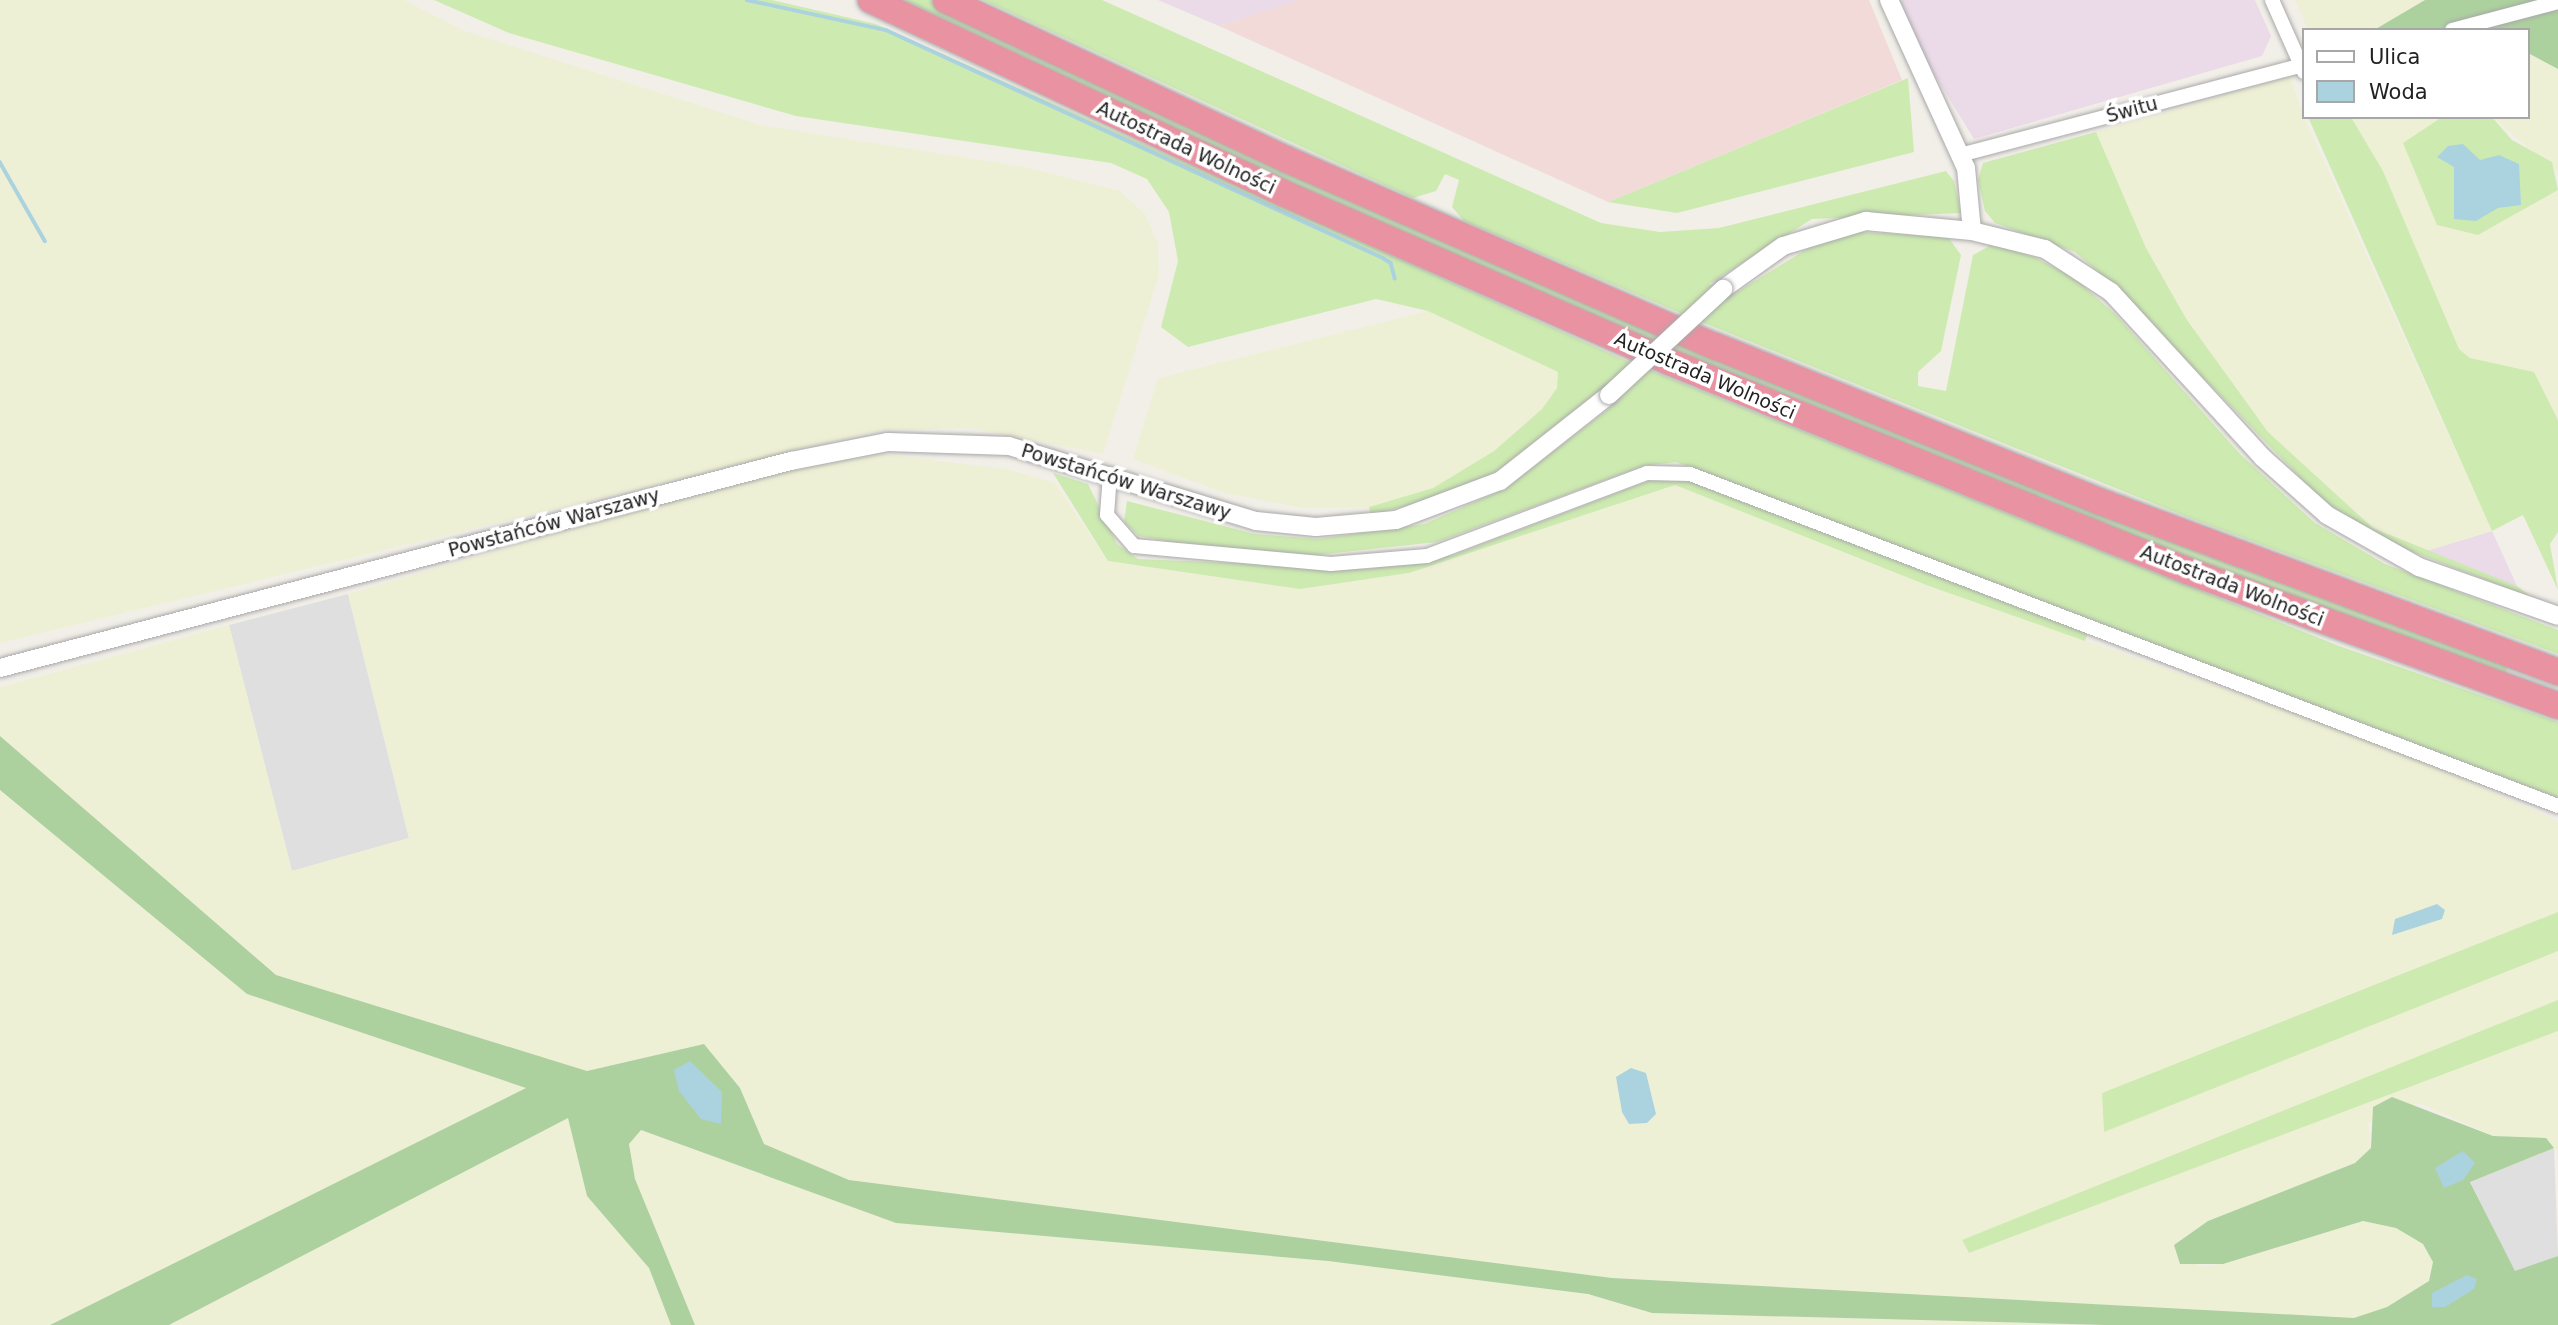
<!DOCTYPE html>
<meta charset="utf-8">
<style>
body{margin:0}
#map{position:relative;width:2558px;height:1325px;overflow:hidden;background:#f2efe9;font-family:"DejaVu Sans",sans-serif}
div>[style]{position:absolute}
.residential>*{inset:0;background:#e0dfdf}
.commercial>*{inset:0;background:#f2dad9}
.industrial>*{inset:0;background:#ebdbe8}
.farmland>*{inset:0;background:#eef0d5}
.grass>*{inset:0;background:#cdebb0}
.forest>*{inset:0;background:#add19e}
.water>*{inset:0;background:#aad3df}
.stream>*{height:3.5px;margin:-1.75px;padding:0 1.75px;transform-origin:1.75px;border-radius:1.75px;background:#aad3df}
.roads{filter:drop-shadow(0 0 2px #a9a9a9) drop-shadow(0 0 2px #a9a9a9)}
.minor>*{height:14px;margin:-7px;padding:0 7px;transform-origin:7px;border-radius:7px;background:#fff}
.tertiary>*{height:18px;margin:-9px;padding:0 9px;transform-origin:9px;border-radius:9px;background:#fff}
.motorway>*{height:26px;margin:-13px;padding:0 13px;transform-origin:13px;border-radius:13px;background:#e892a2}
.bridges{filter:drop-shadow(0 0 2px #a9a9a9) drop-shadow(0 0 2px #a9a9a9)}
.tertiary-bridge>*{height:18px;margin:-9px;padding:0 9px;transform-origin:9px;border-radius:9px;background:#fff}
span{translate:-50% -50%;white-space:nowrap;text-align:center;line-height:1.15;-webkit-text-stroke:7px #fff;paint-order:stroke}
.street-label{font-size:19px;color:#222}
.legend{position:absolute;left:2302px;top:28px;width:228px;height:91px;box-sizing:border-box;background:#fff;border:2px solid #a7a7a7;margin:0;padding:9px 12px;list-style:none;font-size:21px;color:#222}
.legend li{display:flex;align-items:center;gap:14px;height:35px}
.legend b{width:35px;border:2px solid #a7a7a7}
</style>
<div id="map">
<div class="residential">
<div style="clip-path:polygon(348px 594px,409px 838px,292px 871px,229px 625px)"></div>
<div style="clip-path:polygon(2554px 1148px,2558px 1256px,2515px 1272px,2470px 1181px)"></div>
</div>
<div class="commercial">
<div style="clip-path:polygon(1297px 0,1869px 0,1902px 80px,1608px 202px,1219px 26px)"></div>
</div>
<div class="industrial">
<div style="clip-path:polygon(1158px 0,1299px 0,1219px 26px)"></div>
<div style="clip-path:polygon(1900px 0,2255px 0,2271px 36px,2262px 56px,1974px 139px,1921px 53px)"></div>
<div style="clip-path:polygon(2492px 531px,2517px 586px,2426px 551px)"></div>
</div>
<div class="farmland">
<div style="clip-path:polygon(0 0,404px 0,465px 31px,761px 125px,1025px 167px,1120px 191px,1145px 214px,1158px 244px,1159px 274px,1103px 454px,970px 428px,881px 430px,0 643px)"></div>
<div style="clip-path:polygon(2295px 0,2425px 0,2374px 30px,2308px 30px)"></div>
<div style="clip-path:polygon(2528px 53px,2558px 69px,2558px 173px,2492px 117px,2528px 117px)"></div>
<div style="clip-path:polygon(2290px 76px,2304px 117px,2492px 531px,2426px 551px,2373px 528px,2268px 432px,2187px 320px,2146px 248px,2096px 132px)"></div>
<div style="clip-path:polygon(2351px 117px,2442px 117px,2403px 144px,2478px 235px,2558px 190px,2558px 420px,2534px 372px,2470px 358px,2459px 349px,2383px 171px)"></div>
<div style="clip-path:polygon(1428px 311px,1558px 372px,1557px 388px,1542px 409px,1494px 451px,1433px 488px,1369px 507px,1303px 508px,1225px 493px,1133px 459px,1158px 378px)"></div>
<div style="clip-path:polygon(873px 453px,1007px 469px,1055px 483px,1108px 561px,1300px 589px,1409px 573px,1675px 485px,1929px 586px,2388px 746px,2558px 821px,2558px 912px,2102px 1093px,2104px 1131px,2558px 951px,2558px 1000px,1963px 1240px,1969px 1253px,2558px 1030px,2558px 1153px,2546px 1138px,2493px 1136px,2419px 1103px,2368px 1123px,2371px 1149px,2355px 1163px,2208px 1221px,2174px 1245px,2199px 1266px,2223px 1264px,2363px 1221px,2396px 1228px,2423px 1244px,2433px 1262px,2429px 1281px,2387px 1307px,2354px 1318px,1612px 1278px,849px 1180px,764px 1144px,740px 1088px,704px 1044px,587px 1071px,276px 975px,0 736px,0 687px,229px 625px,292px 871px,409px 838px,348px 594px,735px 481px)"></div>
<div style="clip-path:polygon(0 790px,247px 994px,527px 1088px,50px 1325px,0 1325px)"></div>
<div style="clip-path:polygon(568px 1118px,587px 1196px,649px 1268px,671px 1325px,169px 1325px)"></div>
<div style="clip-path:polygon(640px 1130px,896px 1223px,1328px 1261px,1588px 1294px,1652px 1313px,2105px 1325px,695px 1325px,635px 1179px,629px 1144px)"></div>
</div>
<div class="grass">
<div style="clip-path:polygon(434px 0,772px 0,876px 24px,1629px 362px,2339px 646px,2558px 722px,2558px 798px,1676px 462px,1643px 466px,1437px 542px,1316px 555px,1203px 548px,1139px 536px,1124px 522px,1127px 501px,1255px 534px,1318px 539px,1424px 524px,1505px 489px,1620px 400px,1601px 392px,1496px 472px,1442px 497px,1371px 515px,1369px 507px,1433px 488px,1494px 451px,1542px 409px,1557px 388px,1558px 372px,1428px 311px,1376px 299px,1188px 347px,1161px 327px,1178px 261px,1169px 212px,1147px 179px,1111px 163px,796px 116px,509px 33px)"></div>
<div style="clip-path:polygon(904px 0,930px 0,1133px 96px,2508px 664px,2505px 677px,2295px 603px,1480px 273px)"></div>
<div style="clip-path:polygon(983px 0,1102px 0,1601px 223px,1660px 232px,1719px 228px,1946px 171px,1954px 181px,1961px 213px,1812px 219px,1709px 284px,1734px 294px,1815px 244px,1860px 232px,1948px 237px,1961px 255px,1941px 351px,1918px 372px,1918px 386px,1946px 391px,1973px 255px,1993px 244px,2034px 257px,2073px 277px,2116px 315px,2240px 454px,2315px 523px,2385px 564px,2558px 630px,2558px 654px,2190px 518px,1704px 323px,1464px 221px,1452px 207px,1459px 180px,1445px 174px,1436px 191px,1413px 198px)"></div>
<div style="clip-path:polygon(1908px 78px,1914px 152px,1677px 213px,1608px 202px)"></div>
<div style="clip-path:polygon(2308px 117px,2351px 117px,2383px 171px,2459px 349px,2470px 358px,2534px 372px,2558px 420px,2558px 532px,2550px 544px,2558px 590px,2523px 515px,2492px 531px)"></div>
<div style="clip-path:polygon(2442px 117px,2492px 117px,2512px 140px,2552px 162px,2558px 190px,2478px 235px,2437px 225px,2403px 143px)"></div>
<div style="clip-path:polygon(2096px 132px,2146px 248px,2187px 320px,2268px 432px,2373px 528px,2517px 586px,2533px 598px,2374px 537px,2328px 506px,2108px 280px,2075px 252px,1995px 223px,1985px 211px,1978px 180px,1983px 163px)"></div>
<div style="clip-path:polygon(1053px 473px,1088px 484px,1117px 544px,1138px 559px,1368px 569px,1454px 555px,1656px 478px,1687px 480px,2088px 633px,2085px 641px,1929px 586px,1675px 485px,1409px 573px,1300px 589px,1108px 561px)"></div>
<div style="clip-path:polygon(2558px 912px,2558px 951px,2104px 1132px,2102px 1093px)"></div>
<div style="clip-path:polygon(2558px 1000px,2558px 1031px,1969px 1253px,1962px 1240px)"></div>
</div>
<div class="forest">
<div style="clip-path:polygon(2425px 0,2558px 0,2558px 69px,2528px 53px,2528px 30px,2374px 30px)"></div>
<div style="clip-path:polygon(0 736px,276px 975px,587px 1071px,704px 1044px,740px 1088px,764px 1144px,849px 1180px,1612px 1278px,2354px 1318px,2387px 1307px,2429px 1281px,2433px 1262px,2423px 1244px,2396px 1228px,2363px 1221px,2223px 1264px,2180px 1264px,2174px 1245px,2208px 1221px,2355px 1163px,2371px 1148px,2373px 1107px,2392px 1097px,2493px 1136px,2546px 1138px,2554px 1148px,2470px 1182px,2515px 1271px,2558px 1256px,2558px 1325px,2105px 1325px,1652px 1313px,1588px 1294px,1328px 1261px,896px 1223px,641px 1130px,629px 1144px,635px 1179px,695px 1325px,671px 1325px,649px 1268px,587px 1196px,568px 1118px,169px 1325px,50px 1325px,526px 1088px,247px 994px,0 790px)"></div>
</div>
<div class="water">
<div style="clip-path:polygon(2463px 144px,2480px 160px,2499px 155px,2519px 164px,2521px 205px,2498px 208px,2476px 221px,2454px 219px,2454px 167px,2437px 157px,2448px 146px)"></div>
<div style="clip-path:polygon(2437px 904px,2445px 910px,2442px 919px,2392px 935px,2395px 919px)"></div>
<div style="clip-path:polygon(690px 1061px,722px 1092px,721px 1124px,701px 1119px,679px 1091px,674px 1070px)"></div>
<div style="clip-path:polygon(1631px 1068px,1646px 1073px,1656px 1114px,1647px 1123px,1629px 1124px,1622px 1112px,1616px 1077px)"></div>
<div style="clip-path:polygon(2463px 1151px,2475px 1163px,2463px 1180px,2444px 1188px,2435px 1168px)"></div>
<div style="clip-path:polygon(2467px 1275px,2477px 1279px,2474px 1289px,2445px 1307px,2432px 1307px,2432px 1293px)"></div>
</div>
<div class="stream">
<div style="left:747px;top:0;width:142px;rotate:12.2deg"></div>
<div style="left:886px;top:30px;width:547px;rotate:24.64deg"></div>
<div style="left:1383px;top:258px;width:9px;rotate:32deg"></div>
<div style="left:1391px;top:263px;width:16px;rotate:75deg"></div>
<div style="left:0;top:162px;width:91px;rotate:60.3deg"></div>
</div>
<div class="roads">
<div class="minor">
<div style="left:2272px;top:0;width:79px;rotate:66deg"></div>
<div style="left:2452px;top:30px;width:110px;rotate:-14.8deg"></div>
<div style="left:1960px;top:155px;width:356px;rotate:-14.7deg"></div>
<div style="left:1110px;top:474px;width:41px;rotate:94.2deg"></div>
<div style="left:1107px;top:515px;width:41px;rotate:48.9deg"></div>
<div style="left:1134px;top:546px;width:198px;rotate:5.2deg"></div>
<div style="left:1331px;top:564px;width:96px;rotate:-4.8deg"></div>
<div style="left:1427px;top:556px;width:235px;rotate:-20.7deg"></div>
<div style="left:1647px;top:473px;width:43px;rotate:1.3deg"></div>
<div style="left:1690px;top:474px;width:929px;rotate:20.93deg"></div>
</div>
<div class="tertiary">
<div style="left:1889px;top:0;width:185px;rotate:65.4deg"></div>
<div style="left:1966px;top:168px;width:63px;rotate:84.6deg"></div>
<div style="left:1723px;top:289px;width:74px;rotate:-35.6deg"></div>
<div style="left:1783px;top:246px;width:87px;rotate:-16.8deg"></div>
<div style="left:1866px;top:221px;width:106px;rotate:5.4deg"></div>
<div style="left:1972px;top:231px;width:75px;rotate:13.9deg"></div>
<div style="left:2045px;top:249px;width:79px;rotate:33.1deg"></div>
<div style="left:2111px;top:292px;width:224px;rotate:47.5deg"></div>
<div style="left:2262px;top:457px;width:87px;rotate:41.7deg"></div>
<div style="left:2327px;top:515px;width:106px;rotate:29.5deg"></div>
<div style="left:2419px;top:567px;width:147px;rotate:19.4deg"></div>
<div style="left:0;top:668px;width:818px;rotate:-14.67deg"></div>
<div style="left:791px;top:461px;width:99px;rotate:-11.1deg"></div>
<div style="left:888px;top:442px;width:121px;rotate:1.9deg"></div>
<div style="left:1009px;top:446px;width:258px;rotate:16.9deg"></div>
<div style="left:1256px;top:521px;width:60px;rotate:5.7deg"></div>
<div style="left:1316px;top:527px;width:80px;rotate:-5deg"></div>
<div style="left:1396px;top:520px;width:111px;rotate:-20.6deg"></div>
<div style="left:1500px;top:481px;width:139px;rotate:-38.3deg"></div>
</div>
<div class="motorway">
<div style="left:871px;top:0;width:455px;rotate:25.1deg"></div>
<div style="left:1283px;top:193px;width:419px;rotate:23.6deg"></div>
<div style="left:1667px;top:361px;width:562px;rotate:21.95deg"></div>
<div style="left:2188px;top:571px;width:394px;rotate:20deg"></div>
<div style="left:946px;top:0;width:375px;rotate:25.1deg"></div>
<div style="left:1286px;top:159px;width:468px;rotate:23.6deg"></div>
<div style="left:1715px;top:346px;width:416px;rotate:22deg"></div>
<div style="left:2101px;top:502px;width:488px;rotate:20.4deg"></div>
</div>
</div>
<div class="bridges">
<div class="tertiary-bridge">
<div style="left:1609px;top:395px;width:156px;rotate:-42.9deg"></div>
</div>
</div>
<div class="street-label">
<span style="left:2132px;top:110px;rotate:-15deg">Świtu</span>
<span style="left:1186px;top:148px;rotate:25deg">Autostrada Wolności</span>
<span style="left:1705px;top:376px;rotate:23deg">Autostrada Wolności</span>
<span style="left:1126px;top:482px;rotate:17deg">Powstańców Warszawy</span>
<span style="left:554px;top:523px;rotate:-15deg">Powstańców Warszawy</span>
<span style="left:2232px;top:586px;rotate:21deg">Autostrada Wolności</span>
</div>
<ul class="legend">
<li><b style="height:9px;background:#fff"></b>Ulica</li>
<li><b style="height:19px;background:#aad3df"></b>Woda</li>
</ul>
</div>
